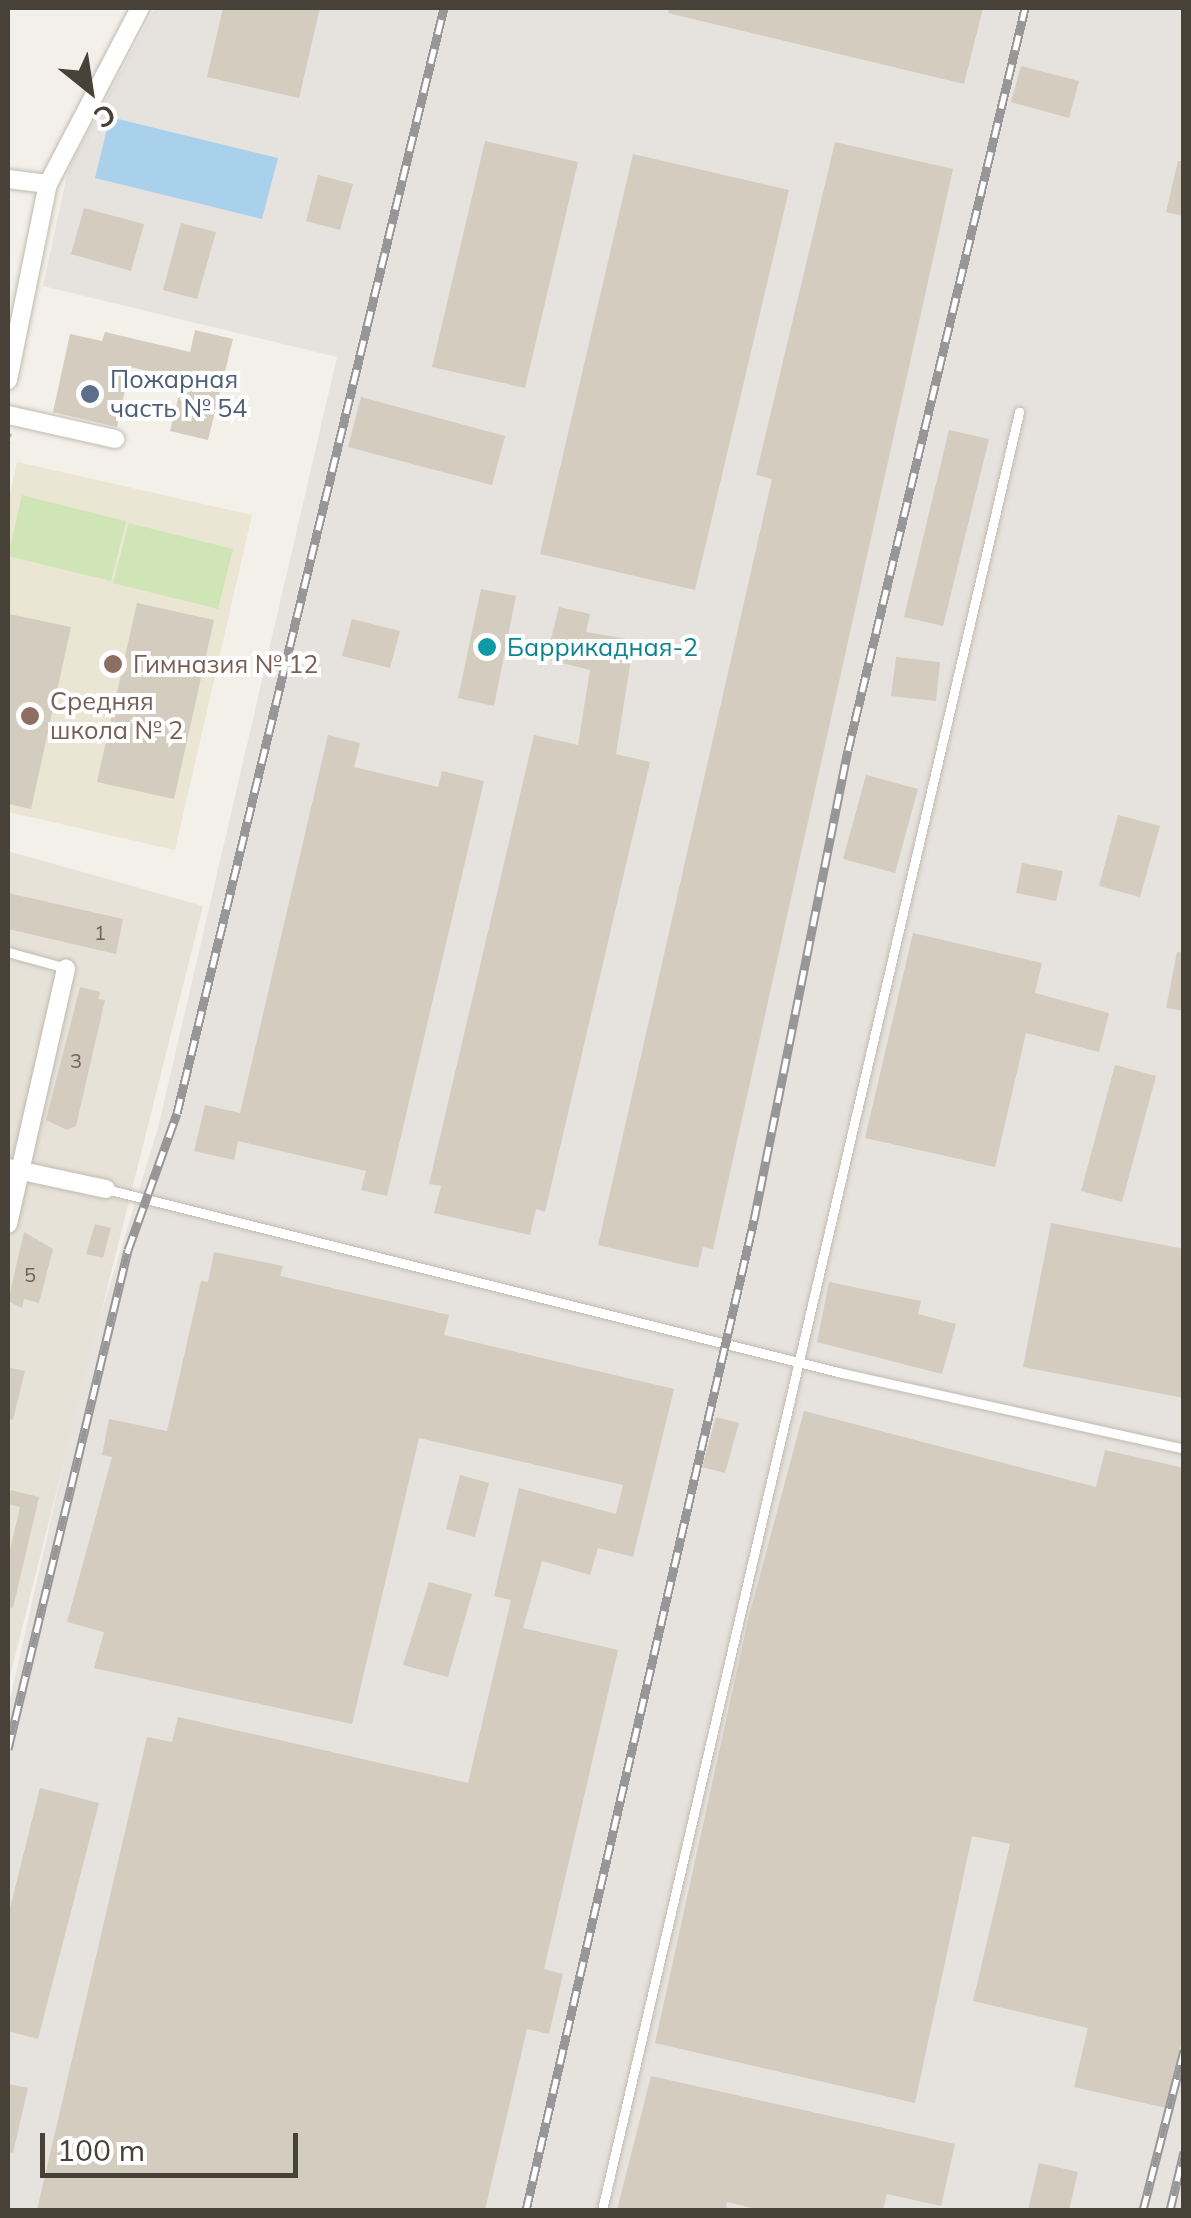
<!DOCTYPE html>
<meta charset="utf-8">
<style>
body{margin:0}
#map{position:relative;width:1191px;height:2218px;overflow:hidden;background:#f3f0e9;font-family:Mulish,sans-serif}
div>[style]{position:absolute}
.residential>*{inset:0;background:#e7e2d8}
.industrial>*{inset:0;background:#e6e2de}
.education>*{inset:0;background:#ebe5d4}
.green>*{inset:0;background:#cfe5b5}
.water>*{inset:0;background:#aad1eb}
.building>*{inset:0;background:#d4ccbf}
.path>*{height:2.5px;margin-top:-1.25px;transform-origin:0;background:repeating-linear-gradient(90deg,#bfb49e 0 5px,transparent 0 10px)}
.roads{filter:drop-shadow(0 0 2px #c1bbaf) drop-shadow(0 0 2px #c1bbaf)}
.service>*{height:9px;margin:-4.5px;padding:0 4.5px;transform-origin:4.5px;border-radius:4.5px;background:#fff}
.minor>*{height:18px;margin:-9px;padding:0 9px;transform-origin:9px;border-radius:9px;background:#fff}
.rail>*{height:9px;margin-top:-4.5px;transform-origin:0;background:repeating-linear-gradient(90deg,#fff 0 15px,#979797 0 30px);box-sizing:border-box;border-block:2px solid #979797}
.dots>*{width:28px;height:28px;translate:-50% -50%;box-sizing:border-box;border:5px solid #fff;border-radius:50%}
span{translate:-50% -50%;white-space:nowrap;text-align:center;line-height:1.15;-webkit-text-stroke:8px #fff;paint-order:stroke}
.number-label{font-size:20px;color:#6a645a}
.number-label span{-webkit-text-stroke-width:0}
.service-label{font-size:25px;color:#4e5e75}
.left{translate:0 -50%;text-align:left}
.culture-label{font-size:25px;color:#0d838f}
.education-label{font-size:25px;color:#785e54}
.frame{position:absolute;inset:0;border:10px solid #474138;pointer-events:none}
.north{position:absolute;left:40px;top:40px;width:100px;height:100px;-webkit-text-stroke:8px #fff;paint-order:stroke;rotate:150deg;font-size:28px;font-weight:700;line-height:40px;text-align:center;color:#474138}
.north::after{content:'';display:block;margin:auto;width:35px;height:45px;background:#474138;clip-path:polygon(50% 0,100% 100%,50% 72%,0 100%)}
.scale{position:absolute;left:40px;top:2133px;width:258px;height:45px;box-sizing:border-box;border:5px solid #474138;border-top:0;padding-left:12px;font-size:30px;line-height:35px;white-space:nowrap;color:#474138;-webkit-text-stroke:8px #fff;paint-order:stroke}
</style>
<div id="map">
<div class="residential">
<div style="clip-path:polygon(8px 851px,203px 906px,8px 1685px)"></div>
</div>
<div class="industrial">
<div style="clip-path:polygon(155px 8px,1183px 8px,1183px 2210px,8px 2210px,8px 1708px,88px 1356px,158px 1128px,337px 357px,43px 286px,68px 170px)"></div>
</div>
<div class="education">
<div style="clip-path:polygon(17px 462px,252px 515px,175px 850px,8px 812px,8px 502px)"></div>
</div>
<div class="green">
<div style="clip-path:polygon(22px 495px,126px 521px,111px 581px,8px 556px)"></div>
<div style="clip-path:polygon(129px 523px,233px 549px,218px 609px,113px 583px)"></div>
</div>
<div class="water">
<div style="clip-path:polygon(110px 117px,278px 158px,262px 219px,95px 178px)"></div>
</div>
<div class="building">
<div style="clip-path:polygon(223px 8px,320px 8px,299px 98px,207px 77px)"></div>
<div style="clip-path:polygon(669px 8px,983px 8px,964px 84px,668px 13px)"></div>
<div style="clip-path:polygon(1021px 66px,1079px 81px,1069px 118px,1011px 102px)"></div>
<div style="clip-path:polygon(485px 141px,578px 162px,525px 388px,432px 367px)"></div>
<div style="clip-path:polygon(835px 142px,953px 169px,713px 1249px,703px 1247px,698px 1268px,598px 1245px,772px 479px,756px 475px)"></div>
<div style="clip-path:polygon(633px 154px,789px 190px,695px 590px,540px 554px)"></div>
<div style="clip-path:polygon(1178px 161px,1184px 161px,1184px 216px,1166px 212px)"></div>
<div style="clip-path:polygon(318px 175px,353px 184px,340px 230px,306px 221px)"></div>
<div style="clip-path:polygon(84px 208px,144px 224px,131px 271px,71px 254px)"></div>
<div style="clip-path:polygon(181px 223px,216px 232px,197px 299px,163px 290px)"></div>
<div style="clip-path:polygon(195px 330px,233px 339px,208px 440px,170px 431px,183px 379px,130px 367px,117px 427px,53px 412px,70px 334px,102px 341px,105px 332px,190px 352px)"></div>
<div style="clip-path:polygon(361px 397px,505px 436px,492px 485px,348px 447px)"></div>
<div style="clip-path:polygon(949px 430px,989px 439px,943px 626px,904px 617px)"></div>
<div style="clip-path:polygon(481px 589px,516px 596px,494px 706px,458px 698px)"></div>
<div style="clip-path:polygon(137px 603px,214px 620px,174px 799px,97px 782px)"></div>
<div style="clip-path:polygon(559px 607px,590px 614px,586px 632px,634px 640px,616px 754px,650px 762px,545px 1212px,536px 1209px,530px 1235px,434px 1213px,441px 1186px,429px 1184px,534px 735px,578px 745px,590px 670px,546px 659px)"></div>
<div style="clip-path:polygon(9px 614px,71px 627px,31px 809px,8px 804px)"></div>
<div style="clip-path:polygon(352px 619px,400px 631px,390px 668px,342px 656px)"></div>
<div style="clip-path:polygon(896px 657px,940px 662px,936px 701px,891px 696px)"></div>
<div style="clip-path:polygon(328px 735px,360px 743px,354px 767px,438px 787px,442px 771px,484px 781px,387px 1196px,361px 1190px,366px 1171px,238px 1141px,234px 1160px,194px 1151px,205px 1105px,240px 1113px)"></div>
<div style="clip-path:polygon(866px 775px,918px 789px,895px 873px,843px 859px)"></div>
<div style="clip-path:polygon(1118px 815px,1160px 826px,1140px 897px,1099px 886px)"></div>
<div style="clip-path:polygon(1022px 863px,1063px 871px,1056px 901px,1016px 893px)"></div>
<div style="clip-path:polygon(8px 893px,123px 919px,116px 954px,8px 929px)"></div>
<div style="clip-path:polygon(913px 933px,1042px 963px,1035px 993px,1109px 1013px,1099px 1052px,1026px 1033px,995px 1167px,865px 1138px)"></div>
<div style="clip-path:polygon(1177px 952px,1184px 953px,1184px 1011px,1166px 1008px)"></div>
<div style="clip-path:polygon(80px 987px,100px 992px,98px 999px,105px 1000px,76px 1126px,67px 1130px,46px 1120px)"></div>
<div style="clip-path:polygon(1115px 1065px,1156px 1076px,1122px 1202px,1081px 1191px)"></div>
<div style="clip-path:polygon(1051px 1223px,1184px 1249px,1184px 1398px,1023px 1367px)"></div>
<div style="clip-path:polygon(95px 1224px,111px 1228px,103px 1258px,86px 1254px)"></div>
<div style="clip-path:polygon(24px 1232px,53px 1249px,39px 1303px,24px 1299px,22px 1308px,8px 1301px)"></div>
<div style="clip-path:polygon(214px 1252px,283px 1266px,280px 1276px,449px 1315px,444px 1335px,674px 1389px,633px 1557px,598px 1548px,590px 1575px,542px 1561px,523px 1628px,618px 1650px,544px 1969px,563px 1974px,549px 2034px,527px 2029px,485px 2210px,37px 2210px,147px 1737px,172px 1742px,178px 1717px,468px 1783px,511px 1600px,494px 1596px,519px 1488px,616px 1514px,623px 1485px,419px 1438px,352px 1724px,94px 1668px,104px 1632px,67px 1622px,112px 1457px,102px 1455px,109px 1419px,167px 1431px,201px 1281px,208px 1282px)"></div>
<div style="clip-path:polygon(829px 1282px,921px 1301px,918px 1314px,956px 1324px,942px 1374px,817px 1342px)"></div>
<div style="clip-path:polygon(8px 1367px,25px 1371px,13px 1420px,8px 1419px)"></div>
<div style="clip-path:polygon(804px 1411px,1096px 1487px,1105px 1450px,1184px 1468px,1184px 2032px,1166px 2108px,1074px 2087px,1088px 2028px,973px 2001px,1010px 1844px,972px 1836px,915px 2103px,655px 2043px,748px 1620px)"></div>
<div style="clip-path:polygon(716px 1417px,739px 1423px,725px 1473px,702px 1467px)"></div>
<div style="clip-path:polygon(460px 1475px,489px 1483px,475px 1537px,446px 1529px)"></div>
<div style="clip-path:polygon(11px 1490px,39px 1497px,13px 1608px,8px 1607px,8px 1558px,20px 1507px,8px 1504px)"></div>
<div style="clip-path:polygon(429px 1582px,472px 1594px,448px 1677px,403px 1665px)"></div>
<div style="clip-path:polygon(40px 1788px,99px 1803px,38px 2039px,8px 2031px,8px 1916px)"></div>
<div style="clip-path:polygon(651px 2076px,955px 2144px,941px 2206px,887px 2194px,883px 2210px,760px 2210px,727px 2202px,726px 2210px,617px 2210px)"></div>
<div style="clip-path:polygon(8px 2084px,28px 2088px,13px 2153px,8px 2152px)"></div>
<div style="clip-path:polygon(1039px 2163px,1078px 2172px,1069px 2210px,1028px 2210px)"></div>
</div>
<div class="path">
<div style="left:8px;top:446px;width:13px;rotate:-81deg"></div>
</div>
<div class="roads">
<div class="service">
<div style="left:8px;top:952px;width:60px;rotate:15.4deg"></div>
<div style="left:106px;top:1189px;width:755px;rotate:14.04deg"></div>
<div style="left:838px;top:1372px;width:354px;rotate:12.5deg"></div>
<div style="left:602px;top:2210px;width:1846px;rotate:-76.94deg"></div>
</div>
<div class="minor">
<div style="left:8px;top:179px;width:40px;rotate:7.1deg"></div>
<div style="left:8px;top:380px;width:200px;rotate:-78.5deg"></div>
<div style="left:48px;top:184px;width:199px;rotate:-62.4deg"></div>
<div style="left:8px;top:415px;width:110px;rotate:12.6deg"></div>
<div style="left:8px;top:1168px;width:100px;rotate:12.1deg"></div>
<div style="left:8px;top:1224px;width:262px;rotate:-77.2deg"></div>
</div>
</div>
<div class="rail">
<div style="left:8px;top:1749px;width:513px;rotate:-76.48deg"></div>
<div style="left:128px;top:1250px;width:145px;rotate:-70.3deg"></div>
<div style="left:177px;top:1113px;width:1137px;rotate:-76.42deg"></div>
<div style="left:526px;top:2210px;width:1016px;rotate:-77.03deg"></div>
<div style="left:754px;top:1220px;width:479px;rotate:-78.7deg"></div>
<div style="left:848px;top:750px;width:763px;rotate:-76.58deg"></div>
<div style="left:1143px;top:2210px;width:165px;rotate:-75.6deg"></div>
<div style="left:1170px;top:2210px;width:60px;rotate:-76.4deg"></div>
</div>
<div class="dots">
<div style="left:90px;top:394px;background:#5c6f8a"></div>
<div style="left:487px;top:647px;background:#0f9aa8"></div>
<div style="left:113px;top:664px;background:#8d6e63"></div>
<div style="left:30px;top:716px;background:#8d6e63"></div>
</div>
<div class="number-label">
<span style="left:100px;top:932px">1</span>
<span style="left:76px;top:1060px">3</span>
<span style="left:30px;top:1274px">5</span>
</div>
<div class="service-label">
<span class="left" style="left:110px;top:394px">Пожарная<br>часть № 54</span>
</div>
<div class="culture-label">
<span class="left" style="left:507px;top:647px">Баррикадная-2</span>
</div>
<div class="education-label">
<span class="left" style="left:133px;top:664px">Гимназия № 12</span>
<span class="left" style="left:50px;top:716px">Средняя<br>школа № 2</span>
</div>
<div class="frame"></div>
<div class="north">С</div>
<div class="scale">100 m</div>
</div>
